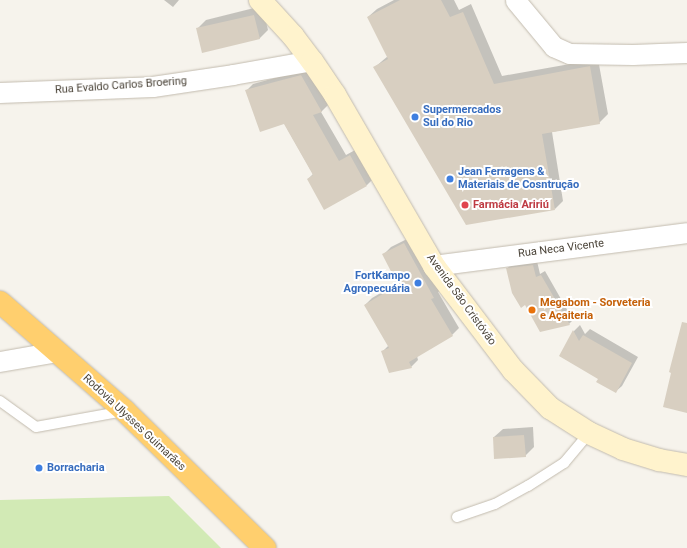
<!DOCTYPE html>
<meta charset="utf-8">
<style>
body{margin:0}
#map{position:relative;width:687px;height:548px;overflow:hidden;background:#f6f3ec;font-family:Roboto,sans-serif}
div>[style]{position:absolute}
.green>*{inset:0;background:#d2eab5}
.shadow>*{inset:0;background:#0003}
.building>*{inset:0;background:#d8cfc1}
.roads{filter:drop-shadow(0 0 1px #c2bbae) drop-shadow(0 0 1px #c2bbae)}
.lane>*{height:10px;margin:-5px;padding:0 5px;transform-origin:5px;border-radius:5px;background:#fff}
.street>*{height:20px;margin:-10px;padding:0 10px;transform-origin:10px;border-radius:10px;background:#fff}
.secondary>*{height:22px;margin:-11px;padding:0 11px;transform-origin:11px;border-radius:11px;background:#fff3cd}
.highway>*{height:22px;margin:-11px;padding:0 11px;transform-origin:11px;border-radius:11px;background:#ffcf6e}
.dots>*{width:11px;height:11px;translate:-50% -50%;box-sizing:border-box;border:2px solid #fff;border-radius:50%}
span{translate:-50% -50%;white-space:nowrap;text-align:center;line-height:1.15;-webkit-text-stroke:4px #fff;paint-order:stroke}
.street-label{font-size:11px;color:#4b4439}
.shop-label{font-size:11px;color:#366cbe;font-weight:700}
.left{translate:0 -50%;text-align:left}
.right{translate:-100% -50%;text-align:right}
.health-label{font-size:11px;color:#be3a42;font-weight:700}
.food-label{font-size:11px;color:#c56008;font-weight:700}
</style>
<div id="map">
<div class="green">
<div style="clip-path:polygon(169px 496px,221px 548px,0 548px,0 500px)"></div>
</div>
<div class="shadow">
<div style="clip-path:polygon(164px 0,179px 0,173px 7px)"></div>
<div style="clip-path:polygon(394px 0,454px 0,459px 10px,471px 4px,502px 76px,598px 59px,608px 114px,599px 123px,552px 132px,563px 201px,555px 209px,375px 67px,388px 56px,368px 17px,377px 9px)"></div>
<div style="clip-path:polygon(262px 6px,268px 30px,259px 39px,197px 29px,206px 20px)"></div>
<div style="clip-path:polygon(307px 69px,328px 105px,321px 112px,346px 155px,357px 149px,373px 179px,367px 185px,308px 179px,313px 174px,284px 123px,247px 90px,253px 84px)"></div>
<div style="clip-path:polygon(411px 237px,441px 290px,438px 292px,459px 328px,452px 335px,417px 356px,418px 360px,411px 367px,383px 351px,389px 345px,365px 305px,372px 298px,398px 283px,384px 254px,391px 247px)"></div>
<div style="clip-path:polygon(537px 261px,540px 274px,545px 271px,573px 320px,569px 324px,507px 269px,511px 264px)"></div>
<div style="clip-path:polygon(580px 325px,585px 334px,590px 329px,638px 357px,622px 386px,615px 392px,599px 378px,560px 356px,574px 331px)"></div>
<div style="clip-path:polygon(533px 427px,534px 447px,525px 456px,494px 437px,503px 429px)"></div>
</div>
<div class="building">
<div style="clip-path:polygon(400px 0,441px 0,450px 17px,463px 12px,494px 84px,590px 66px,600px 124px,542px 134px,555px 210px,466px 225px,373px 67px,388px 59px,367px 17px)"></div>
<div style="clip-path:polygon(254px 15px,260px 39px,202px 53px,196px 28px)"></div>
<div style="clip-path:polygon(301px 75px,322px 112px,313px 115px,339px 161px,350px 155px,367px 186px,324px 210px,307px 179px,313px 175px,284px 124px,260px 132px,245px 90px)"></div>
<div style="clip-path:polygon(404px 243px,434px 298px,431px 299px,453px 336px,409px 362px,412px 368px,389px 373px,381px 351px,389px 348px,364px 305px,398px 285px,382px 254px)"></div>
<div style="clip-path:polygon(533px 265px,536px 277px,541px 275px,570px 325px,540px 332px,525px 305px,521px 308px,512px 293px,506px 268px)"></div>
<div style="clip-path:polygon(682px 322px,687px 323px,687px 413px,663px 407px,671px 373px,669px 372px)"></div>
<div style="clip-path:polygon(573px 330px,579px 341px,583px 335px,632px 363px,616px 393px,596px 382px,598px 379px,559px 356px)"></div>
<div style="clip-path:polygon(524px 435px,526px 457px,494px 459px,493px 437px)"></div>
</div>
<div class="roads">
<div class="lane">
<div style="left:0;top:401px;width:44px;rotate:35.8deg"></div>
<div style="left:36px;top:427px;width:89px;rotate:-10.3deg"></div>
<div style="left:457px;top:517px;width:40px;rotate:-18.9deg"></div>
<div style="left:495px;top:504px;width:38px;rotate:-29deg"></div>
<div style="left:528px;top:486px;width:43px;rotate:-32.6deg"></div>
<div style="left:564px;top:463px;width:39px;rotate:-50deg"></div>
</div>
<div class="street">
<div style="left:516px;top:1px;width:60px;rotate:50.4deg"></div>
<div style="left:554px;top:47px;width:17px;rotate:24deg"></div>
<div style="left:570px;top:54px;width:63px;rotate:0.9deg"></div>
<div style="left:633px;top:55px;width:54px;rotate:-2.1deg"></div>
<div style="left:0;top:93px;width:153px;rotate:-2.2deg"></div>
<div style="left:153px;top:87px;width:81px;rotate:-8.5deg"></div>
<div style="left:233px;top:75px;width:80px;rotate:-10deg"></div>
<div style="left:434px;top:266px;width:255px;rotate:-7.4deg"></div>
<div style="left:0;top:362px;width:59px;rotate:-9.8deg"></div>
</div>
<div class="secondary">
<div style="left:260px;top:0;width:49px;rotate:47.5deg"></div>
<div style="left:293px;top:36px;width:31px;rotate:53deg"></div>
<div style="left:312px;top:61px;width:41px;rotate:55.9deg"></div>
<div style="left:335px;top:95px;width:198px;rotate:59.9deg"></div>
<div style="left:434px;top:266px;width:131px;rotate:52.8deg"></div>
<div style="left:513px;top:370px;width:53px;rotate:45.8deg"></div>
<div style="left:550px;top:408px;width:46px;rotate:32.7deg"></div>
<div style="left:589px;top:433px;width:38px;rotate:25deg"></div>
<div style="left:623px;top:449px;width:38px;rotate:17deg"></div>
<div style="left:659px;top:460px;width:28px;rotate:10deg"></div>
</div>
<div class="highway">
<div style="left:0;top:302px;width:166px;rotate:41.1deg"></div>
<div style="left:125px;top:411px;width:196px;rotate:44.4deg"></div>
</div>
</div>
<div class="dots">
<div style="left:415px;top:117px;background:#3f7fe0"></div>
<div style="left:450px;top:179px;background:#3f7fe0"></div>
<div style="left:465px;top:205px;background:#e0444e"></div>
<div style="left:418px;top:283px;background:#3f7fe0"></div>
<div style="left:532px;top:310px;background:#e8710a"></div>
<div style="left:39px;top:468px;background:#3f7fe0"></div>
</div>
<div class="street-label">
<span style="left:121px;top:86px;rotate:-4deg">Rua Evaldo Carlos Broering</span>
<span style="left:561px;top:249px;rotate:-7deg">Rua Neca Vicente</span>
<span style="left:461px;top:300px;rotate:54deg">Avenida São Cristóvão</span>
<span style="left:134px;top:423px;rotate:43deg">Rodovia Ulysses Guimarães</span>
</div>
<div class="shop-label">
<span class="left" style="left:423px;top:117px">Supermercados<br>Sul do Rio</span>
<span class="left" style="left:458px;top:179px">Jean Ferragens &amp;<br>Materiais de Cosntrução</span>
<span class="right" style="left:410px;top:283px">FortKampo<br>Agropecuária</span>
<span class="left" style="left:47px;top:468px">Borracharia</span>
</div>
<div class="health-label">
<span class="left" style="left:473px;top:205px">Farmácia Aririú</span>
</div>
<div class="food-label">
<span class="left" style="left:540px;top:310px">Megabom - Sorveteria<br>e Açaiteria</span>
</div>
</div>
